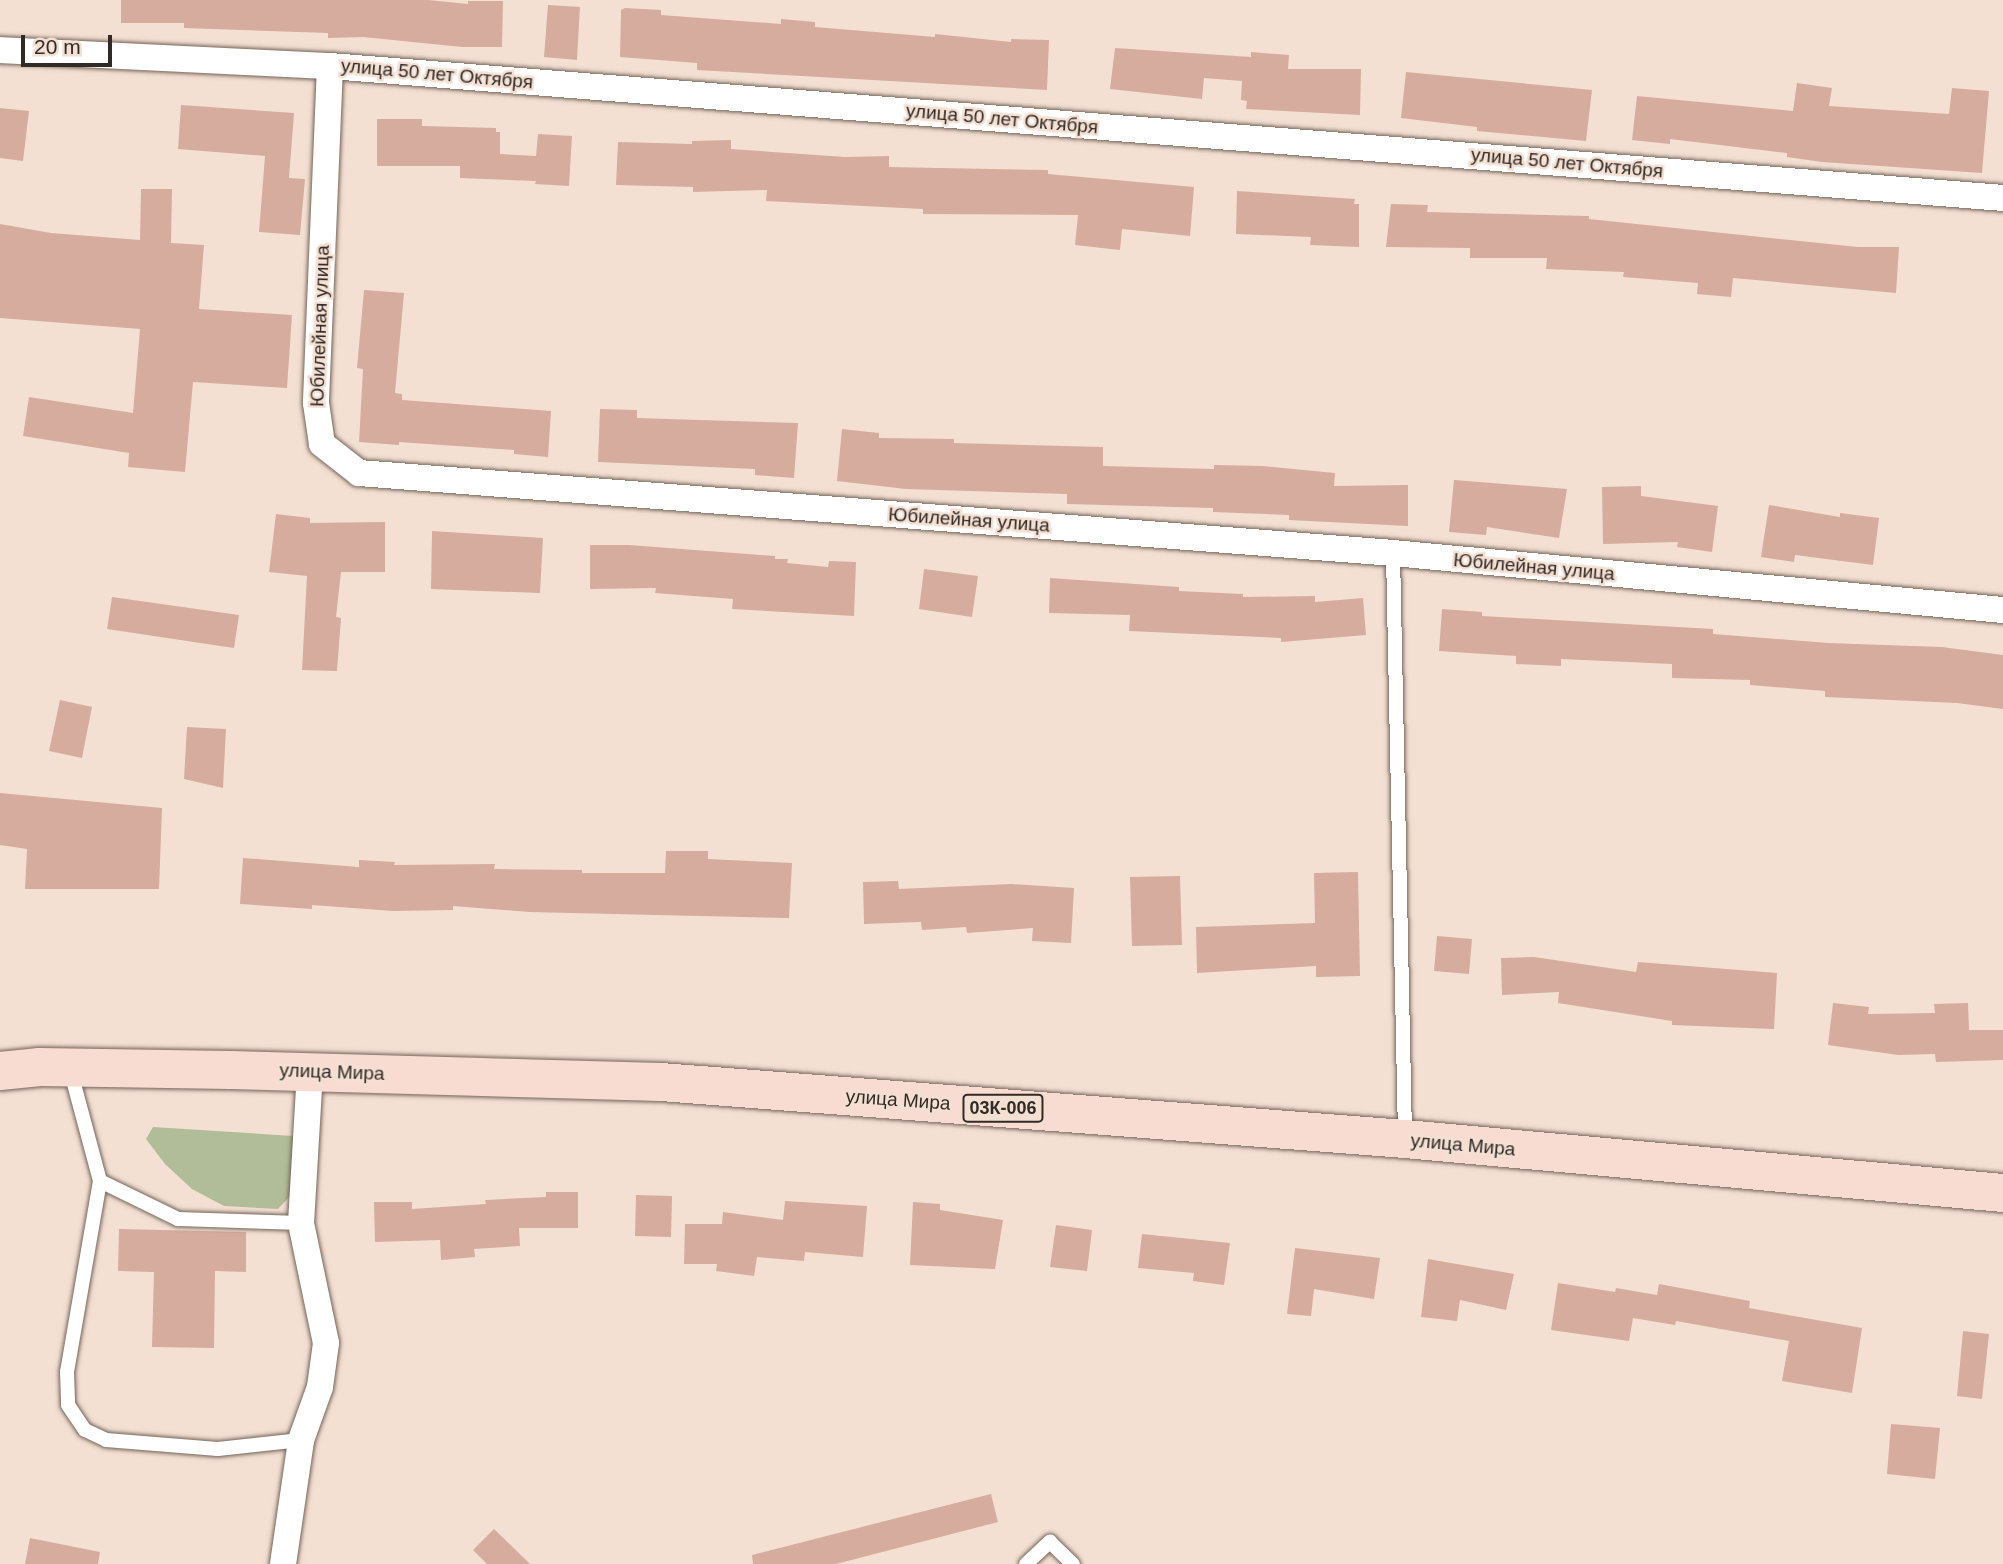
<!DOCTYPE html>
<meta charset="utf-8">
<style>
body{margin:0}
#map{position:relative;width:2003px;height:1564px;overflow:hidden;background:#f4e0d3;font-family:Arial,sans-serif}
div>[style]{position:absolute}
.green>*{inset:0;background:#b1bc98}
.building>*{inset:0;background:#d5ac9e}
.roads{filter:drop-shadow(0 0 2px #756459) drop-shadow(0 0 2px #756459)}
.lane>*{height:14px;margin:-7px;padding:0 7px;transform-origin:7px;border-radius:7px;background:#fff}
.street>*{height:26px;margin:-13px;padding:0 13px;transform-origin:13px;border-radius:13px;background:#fff}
.primary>*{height:38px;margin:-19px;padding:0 19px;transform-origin:19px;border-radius:19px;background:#f8dcd1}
span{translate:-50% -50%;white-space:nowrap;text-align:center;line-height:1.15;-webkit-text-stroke:5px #f4e0d3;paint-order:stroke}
.shield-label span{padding:2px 5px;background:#f4e0d3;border:2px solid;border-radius:5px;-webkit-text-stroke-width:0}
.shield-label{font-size:18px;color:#312a25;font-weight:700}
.street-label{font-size:19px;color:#312a25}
.scale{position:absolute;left:21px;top:35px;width:91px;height:32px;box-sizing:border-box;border:4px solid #312a25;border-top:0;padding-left:9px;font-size:21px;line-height:24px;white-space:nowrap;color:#312a25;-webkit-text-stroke:5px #f4e0d3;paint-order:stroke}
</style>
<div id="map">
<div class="green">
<div style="clip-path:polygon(153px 1127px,293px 1136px,298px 1170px,292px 1194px,278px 1209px,224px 1206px,192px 1189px,165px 1164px,146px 1139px)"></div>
</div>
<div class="building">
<div style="clip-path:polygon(121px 0,428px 0,468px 4px,468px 1px,503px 1px,502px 47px,462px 47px,363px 37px,328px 38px,328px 33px,184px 28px,184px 23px,121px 23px)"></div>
<div style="clip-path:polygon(548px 5px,580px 7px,577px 60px,544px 57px)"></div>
<div style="clip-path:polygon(625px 8px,661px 10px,661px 15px,781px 24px,781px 19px,815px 22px,815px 27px,935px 37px,935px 34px,1011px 42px,1011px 39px,1049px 40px,1047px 90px,697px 70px,697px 63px,620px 57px,621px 10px)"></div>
<div style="clip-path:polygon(1115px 48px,1251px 57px,1251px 52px,1289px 55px,1288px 69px,1361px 69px,1360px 115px,1246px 109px,1247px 101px,1241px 100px,1242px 81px,1204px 78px,1202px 99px,1110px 89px)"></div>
<div style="clip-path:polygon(1406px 72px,1592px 90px,1586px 141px,1477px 131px,1477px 127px,1401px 118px)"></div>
<div style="clip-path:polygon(1797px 83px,1832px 88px,1829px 106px,1949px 114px,1952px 88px,1989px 91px,1982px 173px,1822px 162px,1787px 157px,1787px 153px,1670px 139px,1670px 144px,1632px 140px,1637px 96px,1793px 111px)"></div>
<div style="clip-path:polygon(181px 105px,294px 113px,289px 178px,305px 179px,300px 235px,259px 232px,265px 156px,178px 149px)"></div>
<div style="clip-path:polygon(0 108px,29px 111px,23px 161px,0 158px)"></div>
<div style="clip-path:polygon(377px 119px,422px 119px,422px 126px,496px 128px,496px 132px,500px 132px,500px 154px,536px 156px,538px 134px,572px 136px,569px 186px,535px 184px,536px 181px,460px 178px,460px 166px,377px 166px)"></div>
<div style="clip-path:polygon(731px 140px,731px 149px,845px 157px,889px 156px,889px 167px,1048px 170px,1048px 174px,1194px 187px,1190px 236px,1122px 229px,1120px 250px,1075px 245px,1078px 215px,923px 214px,923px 209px,766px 201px,767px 190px,693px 192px,693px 187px,616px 185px,618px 142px,692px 144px,692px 141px)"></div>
<div style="clip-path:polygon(141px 189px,172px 189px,171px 243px,204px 245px,199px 309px,292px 315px,287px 388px,193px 382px,185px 472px,128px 467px,129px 453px,23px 436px,29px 397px,133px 413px,140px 329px,0 318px,0 224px,51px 233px,140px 240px)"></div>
<div style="clip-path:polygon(1237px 191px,1355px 199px,1354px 204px,1359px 204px,1359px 247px,1310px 245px,1311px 237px,1236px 234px)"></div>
<div style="clip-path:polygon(1391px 204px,1428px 205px,1427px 212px,1589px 216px,1589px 219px,1858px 247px,1899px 247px,1896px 293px,1733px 278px,1731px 297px,1697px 294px,1698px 283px,1623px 277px,1624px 272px,1546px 269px,1547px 258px,1470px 258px,1470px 248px,1386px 247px)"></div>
<div style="clip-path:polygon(364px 290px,404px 293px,395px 393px,402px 394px,402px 400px,551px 411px,548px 457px,514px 454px,514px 450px,399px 442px,399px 445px,359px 442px,363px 369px,357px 368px)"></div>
<div style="clip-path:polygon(600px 409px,637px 410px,637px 418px,798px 423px,794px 478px,755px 475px,755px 469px,598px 462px)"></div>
<div style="clip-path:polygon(842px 429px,879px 433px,879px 438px,954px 439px,954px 443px,1103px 447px,1103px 466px,1214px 469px,1214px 465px,1263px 466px,1335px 473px,1334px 486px,1408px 485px,1408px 526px,1289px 520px,1289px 515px,1213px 512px,1213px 508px,1067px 504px,1067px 494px,906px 489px,837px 481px)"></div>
<div style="clip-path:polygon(1454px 480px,1567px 489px,1559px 538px,1487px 527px,1486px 535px,1449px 532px)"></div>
<div style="clip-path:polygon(1641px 486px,1641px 496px,1718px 506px,1712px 552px,1677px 547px,1678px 542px,1603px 544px,1602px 487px)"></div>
<div style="clip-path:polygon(1769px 505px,1840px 517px,1840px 513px,1879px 518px,1873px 565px,1795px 555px,1794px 562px,1761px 557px)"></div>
<div style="clip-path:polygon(276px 514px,310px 518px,310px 523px,385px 522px,385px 572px,341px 572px,336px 617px,341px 618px,337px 671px,302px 670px,307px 576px,269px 572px)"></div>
<div style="clip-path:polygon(432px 531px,543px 538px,540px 593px,431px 589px)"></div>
<div style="clip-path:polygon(590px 545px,629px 545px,775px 556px,775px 559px,788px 559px,787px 563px,828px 567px,829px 561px,856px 562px,854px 616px,732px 609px,733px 599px,655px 593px,656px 588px,590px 589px)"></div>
<div style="clip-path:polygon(924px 569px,978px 576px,972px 617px,919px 609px)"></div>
<div style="clip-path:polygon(1050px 578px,1179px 587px,1179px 591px,1243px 594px,1243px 597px,1315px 596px,1315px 602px,1363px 598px,1366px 635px,1281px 642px,1281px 638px,1129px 631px,1130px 615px,1049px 613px)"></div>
<div style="clip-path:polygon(112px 597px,239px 615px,234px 648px,107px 629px)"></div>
<div style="clip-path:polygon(1442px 609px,1482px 612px,1482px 616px,1713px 629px,1713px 634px,1828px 643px,1942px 647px,2003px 655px,2003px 709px,1957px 703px,1825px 697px,1825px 691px,1750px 685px,1750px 680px,1672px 678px,1672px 664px,1561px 659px,1561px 666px,1516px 664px,1516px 656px,1439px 651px)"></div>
<div style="clip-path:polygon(60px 700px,92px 707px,82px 758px,49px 751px)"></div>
<div style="clip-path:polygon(187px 727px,226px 729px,223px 788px,184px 779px)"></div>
<div style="clip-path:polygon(0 793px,162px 808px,159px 889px,25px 889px,27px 849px,0 845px)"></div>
<div style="clip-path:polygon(666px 851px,708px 851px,708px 859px,792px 863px,789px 918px,529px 912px,453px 906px,453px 910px,393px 911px,312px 905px,312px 909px,240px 904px,243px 858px,359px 867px,359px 860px,395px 862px,394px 865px,495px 864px,494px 869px,582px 870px,582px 873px,665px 873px)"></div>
<div style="clip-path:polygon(1358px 872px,1360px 976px,1316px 977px,1316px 966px,1197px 973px,1196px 927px,1315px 923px,1314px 873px)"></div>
<div style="clip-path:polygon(1180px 876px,1182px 945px,1132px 946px,1130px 877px)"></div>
<div style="clip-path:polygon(898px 881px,899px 889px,1011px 884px,1074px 888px,1071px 943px,1032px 941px,1033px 928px,967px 933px,966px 927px,922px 930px,921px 922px,864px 924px,863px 882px)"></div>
<div style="clip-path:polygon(1437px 936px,1472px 939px,1469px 974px,1434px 971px)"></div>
<div style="clip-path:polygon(1534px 957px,1636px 972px,1638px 962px,1777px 973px,1774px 1029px,1672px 1025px,1672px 1021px,1558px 1003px,1559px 992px,1502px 995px,1501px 958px)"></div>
<div style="clip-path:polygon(1833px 1003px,1869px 1007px,1868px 1014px,1935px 1013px,1934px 1004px,1968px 1003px,1969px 1030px,2003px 1030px,2003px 1060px,1936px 1062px,1935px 1054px,1898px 1055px,1828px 1045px)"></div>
<div style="clip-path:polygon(546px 1192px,578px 1192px,578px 1228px,519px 1228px,520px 1246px,474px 1249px,475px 1257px,441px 1260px,440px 1240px,375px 1242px,374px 1202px,412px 1202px,412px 1209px,486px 1204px,485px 1200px,546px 1197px)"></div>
<div style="clip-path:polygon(636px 1195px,672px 1196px,671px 1237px,635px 1236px)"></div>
<div style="clip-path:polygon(785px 1201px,867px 1206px,863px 1257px,805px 1252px,804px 1261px,757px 1257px,754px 1276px,716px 1271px,717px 1264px,684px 1264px,685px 1224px,722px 1224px,723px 1212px,783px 1220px)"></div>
<div style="clip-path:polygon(913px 1202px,940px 1204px,940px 1210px,1003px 1220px,995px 1269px,910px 1265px)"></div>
<div style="clip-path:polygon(1056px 1225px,1092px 1230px,1087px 1271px,1050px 1267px)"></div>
<div style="clip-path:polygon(119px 1229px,246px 1232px,246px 1272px,215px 1271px,214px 1348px,152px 1347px,154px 1272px,118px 1271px)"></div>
<div style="clip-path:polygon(1142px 1234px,1230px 1243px,1224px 1285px,1193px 1281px,1194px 1273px,1138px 1268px)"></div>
<div style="clip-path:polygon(1295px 1248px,1380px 1258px,1374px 1299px,1314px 1289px,1311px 1316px,1287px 1314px)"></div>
<div style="clip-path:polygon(1428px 1259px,1514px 1274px,1506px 1310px,1460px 1300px,1457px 1321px,1421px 1317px)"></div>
<div style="clip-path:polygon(1558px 1283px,1615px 1292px,1616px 1288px,1657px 1295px,1659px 1284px,1750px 1301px,1749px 1308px,1862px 1328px,1852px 1393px,1782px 1381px,1789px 1341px,1676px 1321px,1675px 1325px,1633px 1318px,1629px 1341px,1551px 1330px)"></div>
<div style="clip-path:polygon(1963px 1331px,1989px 1334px,1982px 1399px,1957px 1396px)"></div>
<div style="clip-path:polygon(1891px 1424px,1940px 1428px,1935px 1479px,1887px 1474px)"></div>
<div style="clip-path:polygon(991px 1494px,998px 1522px,836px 1564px,753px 1564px,752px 1555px)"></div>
<div style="clip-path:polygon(494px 1529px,530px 1564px,487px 1564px,473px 1550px)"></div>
<div style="clip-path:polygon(30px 1538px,100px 1552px,98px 1564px,25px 1564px)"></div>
</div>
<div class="roads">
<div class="lane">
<div style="left:1393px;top:553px;width:583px;rotate:88.82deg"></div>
<div style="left:70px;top:1069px;width:116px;rotate:75deg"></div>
<div style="left:100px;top:1181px;width:87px;rotate:26deg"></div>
<div style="left:178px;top:1219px;width:123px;rotate:1.9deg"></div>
<div style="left:100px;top:1181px;width:194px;rotate:99.8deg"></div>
<div style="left:67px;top:1372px;width:33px;rotate:88deg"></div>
<div style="left:68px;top:1405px;width:30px;rotate:56deg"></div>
<div style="left:85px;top:1430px;width:23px;rotate:25deg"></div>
<div style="left:106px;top:1440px;width:112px;rotate:4.6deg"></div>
<div style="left:218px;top:1449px;width:83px;rotate:-6.2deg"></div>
<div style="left:1026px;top:1564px;width:33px;rotate:-43deg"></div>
<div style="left:1050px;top:1542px;width:32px;rotate:44deg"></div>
</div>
<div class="street">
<div style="left:0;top:50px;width:330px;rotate:2.8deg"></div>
<div style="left:330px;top:66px;width:1678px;rotate:4.51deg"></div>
<div style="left:330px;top:66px;width:337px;rotate:92.4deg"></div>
<div style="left:316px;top:403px;width:41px;rotate:81.7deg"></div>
<div style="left:322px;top:444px;width:47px;rotate:38.1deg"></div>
<div style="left:359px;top:473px;width:1037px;rotate:4.42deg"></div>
<div style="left:1393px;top:553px;width:613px;rotate:5.34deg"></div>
<div style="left:283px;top:1564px;width:125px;rotate:-81.7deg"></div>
<div style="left:301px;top:1440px;width:56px;rotate:-70.3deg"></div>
<div style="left:320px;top:1387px;width:44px;rotate:-82.2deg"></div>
<div style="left:326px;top:1343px;width:123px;rotate:-101.8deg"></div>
<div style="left:301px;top:1223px;width:151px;rotate:-86.6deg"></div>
</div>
<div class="primary">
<div style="left:0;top:1071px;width:40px;rotate:-5.7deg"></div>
<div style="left:40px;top:1067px;width:191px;rotate:0.9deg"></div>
<div style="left:231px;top:1070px;width:430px;rotate:1.6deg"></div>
<div style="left:661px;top:1082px;width:746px;rotate:4.38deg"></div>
<div style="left:1405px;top:1139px;width:600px;rotate:5.16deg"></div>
</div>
</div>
<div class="shield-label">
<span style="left:1003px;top:1108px">03К-006</span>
</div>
<div class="street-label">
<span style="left:437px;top:74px;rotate:5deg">улица 50 лет Октября</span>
<span style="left:1002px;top:119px;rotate:5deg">улица 50 лет Октября</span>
<span style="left:1567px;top:163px;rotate:5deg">улица 50 лет Октября</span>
<span style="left:320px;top:326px;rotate:-88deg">Юбилейная улица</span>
<span style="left:969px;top:520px;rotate:4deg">Юбилейная улица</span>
<span style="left:1534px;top:567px;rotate:5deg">Юбилейная улица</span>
<span style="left:332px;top:1072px;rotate:2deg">улица Мира</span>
<span style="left:898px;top:1100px;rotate:4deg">улица Мира</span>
<span style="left:1463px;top:1145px;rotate:5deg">улица Мира</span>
</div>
<div class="scale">20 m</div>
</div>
